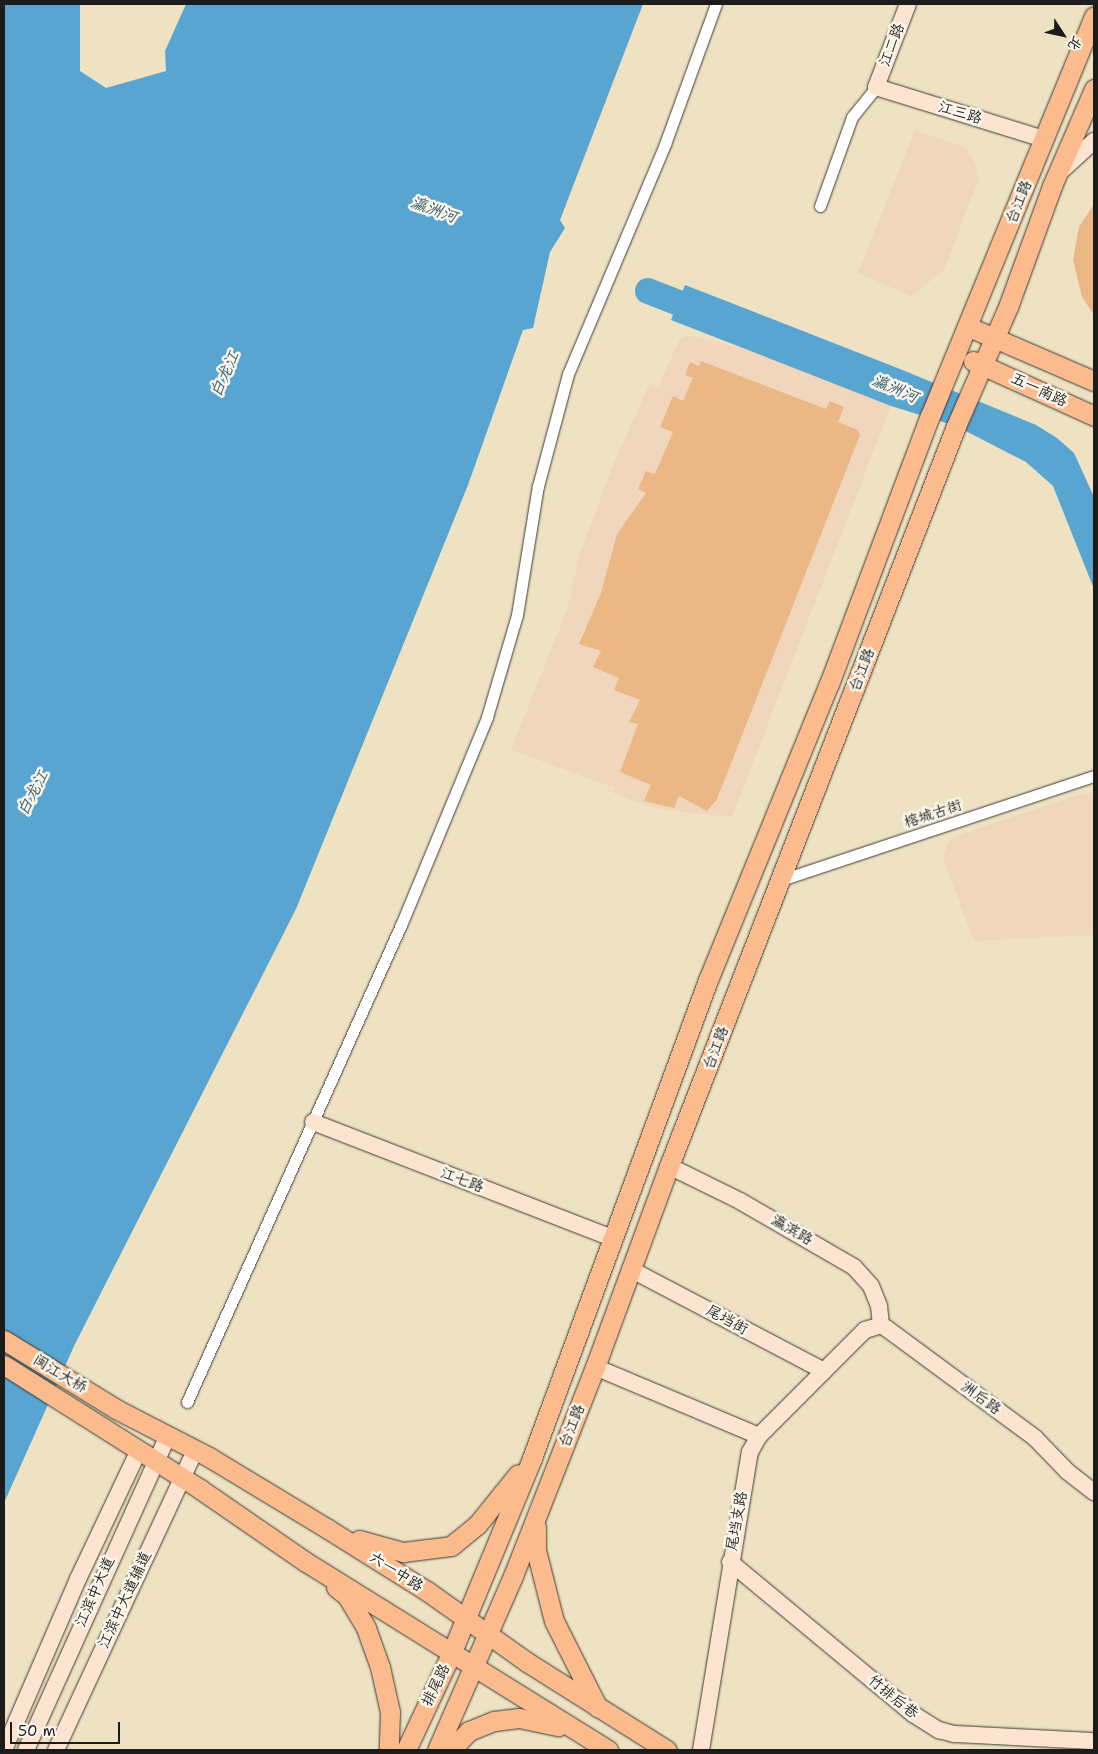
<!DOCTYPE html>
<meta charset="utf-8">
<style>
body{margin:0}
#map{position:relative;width:1098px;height:1754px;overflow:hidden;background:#eee2c3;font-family:"Shantell Sans","LXGW WenKai TC",sans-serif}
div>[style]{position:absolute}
.built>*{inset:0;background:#f0d6bc}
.water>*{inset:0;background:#59a5d1}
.river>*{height:26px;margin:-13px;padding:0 13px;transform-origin:13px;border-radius:13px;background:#59a5d1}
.building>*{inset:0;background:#ebb784}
.roads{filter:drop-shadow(0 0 1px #3c3a35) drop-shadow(0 0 1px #3c3a35)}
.street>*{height:11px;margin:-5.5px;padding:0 5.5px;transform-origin:5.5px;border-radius:5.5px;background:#fff}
.secondary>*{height:16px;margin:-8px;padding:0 8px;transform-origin:8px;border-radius:8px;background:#fde4d1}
.primary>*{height:19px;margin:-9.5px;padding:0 9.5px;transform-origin:9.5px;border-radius:9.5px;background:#fbbb8d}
span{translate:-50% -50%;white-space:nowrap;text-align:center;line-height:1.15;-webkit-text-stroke:5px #fbf7ec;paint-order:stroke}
.street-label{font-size:15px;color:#1c1c1c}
.water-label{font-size:16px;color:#375a6d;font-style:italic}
.frame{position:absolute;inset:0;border:5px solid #1c1c1c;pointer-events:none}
.north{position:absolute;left:1038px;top:10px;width:50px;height:50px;-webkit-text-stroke:4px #fbf7ec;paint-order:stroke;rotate:125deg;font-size:14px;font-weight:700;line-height:20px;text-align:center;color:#1c1c1c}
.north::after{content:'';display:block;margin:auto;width:18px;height:22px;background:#1c1c1c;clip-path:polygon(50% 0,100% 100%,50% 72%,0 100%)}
.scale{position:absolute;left:10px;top:1722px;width:110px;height:22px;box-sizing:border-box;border:2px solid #1c1c1c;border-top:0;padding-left:6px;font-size:15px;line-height:18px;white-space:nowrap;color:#1c1c1c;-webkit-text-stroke:4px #fbf7ec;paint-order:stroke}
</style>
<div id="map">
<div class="built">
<div style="clip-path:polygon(915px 130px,964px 147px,974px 160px,979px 178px,944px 270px,911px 296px,858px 273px)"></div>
<div style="clip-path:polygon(695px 336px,756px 352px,891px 406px,732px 817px,655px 809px,613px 793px,615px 788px,511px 750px,567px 610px,580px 553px,616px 458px,650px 383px,658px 387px,679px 341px,684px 337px)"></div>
<div style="clip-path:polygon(1094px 793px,1094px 935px,974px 941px,943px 859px,948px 843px,954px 837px,1082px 794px)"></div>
</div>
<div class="water">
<div style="clip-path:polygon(4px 4px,80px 4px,80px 71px,106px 88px,166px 71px,165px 51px,186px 4px,643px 4px,560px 220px,565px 228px,550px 252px,533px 328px,523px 330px,468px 485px,296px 909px,75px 1344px,4px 1503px)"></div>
<div style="clip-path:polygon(685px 285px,900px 369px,1036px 425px,1057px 438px,1074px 453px,1094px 497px,1094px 589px,1053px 486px,1026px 462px,956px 426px,891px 406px,671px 320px)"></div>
</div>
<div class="river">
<div style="left:648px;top:291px;width:69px;rotate:21.3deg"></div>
</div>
<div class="building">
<div style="clip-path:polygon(1094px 204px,1094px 315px,1082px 297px,1073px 260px,1079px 227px)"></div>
<div style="clip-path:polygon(701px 361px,826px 409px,830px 401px,844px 407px,838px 422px,858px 430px,860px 435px,717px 799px,707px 811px,679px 796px,674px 808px,644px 801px,651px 785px,620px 772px,638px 724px,629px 722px,640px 700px,614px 690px,619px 678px,593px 667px,601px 651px,579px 644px,601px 593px,617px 534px,646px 493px,638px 489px,646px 471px,655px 474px,673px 432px,660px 427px,673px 396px,683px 401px,693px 378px,685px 375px,690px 362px,699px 366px)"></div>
</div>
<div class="roads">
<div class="street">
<div style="left:820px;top:206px;width:95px;rotate:-70.2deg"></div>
<div style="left:852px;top:117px;width:38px;rotate:-51deg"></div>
<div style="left:781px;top:880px;width:330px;rotate:-18.4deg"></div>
<div style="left:187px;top:1402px;width:523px;rotate:-65.84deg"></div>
<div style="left:401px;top:925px;width:225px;rotate:-67.5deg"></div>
<div style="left:487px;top:717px;width:106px;rotate:-73.6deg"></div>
<div style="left:517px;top:615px;width:131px;rotate:-80.8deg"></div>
<div style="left:538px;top:486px;width:116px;rotate:-75deg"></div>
<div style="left:568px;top:374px;width:250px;rotate:-67.1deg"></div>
<div style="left:665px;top:144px;width:149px;rotate:-70deg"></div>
</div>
<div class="secondary">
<div style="left:908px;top:4px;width:89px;rotate:111.1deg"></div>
<div style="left:876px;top:87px;width:176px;rotate:17.2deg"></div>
<div style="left:1061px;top:171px;width:45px;rotate:-42.3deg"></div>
<div style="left:313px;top:1122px;width:321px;rotate:21.2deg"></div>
<div style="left:669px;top:1166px;width:79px;rotate:26.2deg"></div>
<div style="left:740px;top:1201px;width:132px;rotate:30.1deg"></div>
<div style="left:854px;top:1267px;width:25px;rotate:48deg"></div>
<div style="left:871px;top:1286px;width:22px;rotate:68deg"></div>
<div style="left:879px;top:1306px;width:19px;rotate:84deg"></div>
<div style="left:630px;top:1269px;width:219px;rotate:27.7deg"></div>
<div style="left:595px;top:1367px;width:178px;rotate:22.8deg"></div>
<div style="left:730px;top:1562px;width:238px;rotate:39.7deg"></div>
<div style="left:913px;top:1714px;width:31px;rotate:32deg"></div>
<div style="left:939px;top:1730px;width:16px;rotate:15deg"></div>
<div style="left:954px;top:1734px;width:140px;rotate:2.9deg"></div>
<div style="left:4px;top:1750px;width:186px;rotate:-66.6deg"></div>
<div style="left:78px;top:1579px;width:143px;rotate:-64.7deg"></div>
<div style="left:26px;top:1750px;width:345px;rotate:-65.7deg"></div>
<div style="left:56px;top:1750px;width:331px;rotate:-65.1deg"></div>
<div style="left:701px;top:1750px;width:302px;rotate:-80.7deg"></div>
<div style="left:750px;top:1452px;width:18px;rotate:-61deg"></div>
<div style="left:759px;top:1436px;width:150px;rotate:-45deg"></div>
<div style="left:865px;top:1330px;width:17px;rotate:-17deg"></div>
<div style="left:881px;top:1325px;width:6px;rotate:31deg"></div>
<div style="left:886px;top:1328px;width:185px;rotate:36.4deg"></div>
<div style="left:1035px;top:1438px;width:47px;rotate:45.9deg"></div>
<div style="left:1068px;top:1472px;width:33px;rotate:38deg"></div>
</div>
<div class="primary">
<div style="left:969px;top:327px;width:136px;rotate:23.4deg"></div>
<div style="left:973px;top:361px;width:133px;rotate:24.4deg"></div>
<div style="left:4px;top:1340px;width:132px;rotate:31.6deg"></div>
<div style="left:116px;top:1409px;width:105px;rotate:27.3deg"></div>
<div style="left:209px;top:1457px;width:139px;rotate:31.2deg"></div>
<div style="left:328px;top:1529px;width:117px;rotate:32.1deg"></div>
<div style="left:427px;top:1591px;width:123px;rotate:35.4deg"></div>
<div style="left:527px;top:1662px;width:165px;rotate:32.2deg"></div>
<div style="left:4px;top:1365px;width:232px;rotate:32.3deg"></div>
<div style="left:200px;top:1489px;width:129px;rotate:34.6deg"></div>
<div style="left:306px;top:1562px;width:356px;rotate:31.9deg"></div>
<div style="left:536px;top:1527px;width:23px;rotate:90deg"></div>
<div style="left:536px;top:1550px;width:73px;rotate:75.8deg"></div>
<div style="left:554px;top:1621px;width:97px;rotate:63.2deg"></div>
<div style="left:359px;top:1540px;width:46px;rotate:15.3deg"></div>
<div style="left:403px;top:1552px;width:48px;rotate:-7.1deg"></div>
<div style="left:451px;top:1546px;width:33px;rotate:-39deg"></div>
<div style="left:477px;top:1525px;width:65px;rotate:-51.2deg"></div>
<div style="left:336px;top:1587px;width:14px;rotate:39deg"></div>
<div style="left:347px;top:1596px;width:37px;rotate:59deg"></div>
<div style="left:366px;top:1628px;width:41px;rotate:70.3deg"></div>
<div style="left:380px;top:1667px;width:46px;rotate:77.5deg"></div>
<div style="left:390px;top:1712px;width:38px;rotate:92deg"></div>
<div style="left:406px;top:1750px;width:106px;rotate:-64.9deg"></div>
<div style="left:451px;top:1654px;width:212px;rotate:-67.5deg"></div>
<div style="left:532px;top:1458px;width:509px;rotate:-69.79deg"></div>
<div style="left:708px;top:980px;width:320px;rotate:-67.8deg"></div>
<div style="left:829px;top:684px;width:286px;rotate:-69.4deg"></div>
<div style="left:930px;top:416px;width:432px;rotate:-67.7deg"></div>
<div style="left:437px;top:1750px;width:190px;rotate:-66.4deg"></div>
<div style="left:513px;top:1576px;width:225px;rotate:-68.6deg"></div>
<div style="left:595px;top:1367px;width:214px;rotate:-69.8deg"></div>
<div style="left:669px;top:1166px;width:794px;rotate:-68.8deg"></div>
<div style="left:956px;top:426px;width:130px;rotate:-66.4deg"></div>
<div style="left:1008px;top:307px;width:129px;rotate:-70deg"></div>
<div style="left:1052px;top:186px;width:106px;rotate:-66.6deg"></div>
<div style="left:451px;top:1750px;width:26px;rotate:-47deg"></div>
<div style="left:469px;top:1731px;width:27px;rotate:-22deg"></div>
<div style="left:494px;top:1721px;width:25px;rotate:-7deg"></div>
<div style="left:519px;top:1718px;width:40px;rotate:12deg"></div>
</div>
</div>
<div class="street-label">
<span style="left:892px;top:45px;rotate:-69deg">江二路</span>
<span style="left:960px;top:113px;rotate:17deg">江三路</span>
<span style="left:1019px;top:202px;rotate:-68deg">台江路</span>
<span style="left:1039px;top:390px;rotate:25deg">五一南路</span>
<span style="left:862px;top:670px;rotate:-69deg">台江路</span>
<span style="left:933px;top:814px;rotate:-18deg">榕城古街</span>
<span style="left:716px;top:1048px;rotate:-69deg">台江路</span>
<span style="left:462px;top:1180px;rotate:21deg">江七路</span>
<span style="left:792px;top:1230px;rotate:30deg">瀛滨路</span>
<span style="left:727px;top:1320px;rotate:28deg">尾垱街</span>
<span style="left:60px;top:1374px;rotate:31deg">闽江大桥</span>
<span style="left:981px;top:1398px;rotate:36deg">洲后路</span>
<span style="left:572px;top:1426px;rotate:-68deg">台江路</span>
<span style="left:737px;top:1521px;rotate:-80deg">尾垱支路</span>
<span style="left:396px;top:1572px;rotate:32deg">六一中路</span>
<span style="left:95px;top:1592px;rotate:-66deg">江滨中大道</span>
<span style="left:125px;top:1600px;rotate:-65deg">江滨中大道辅道</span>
<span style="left:436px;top:1685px;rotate:-64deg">排尾路</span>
<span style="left:893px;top:1697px;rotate:39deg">竹排后巷</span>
</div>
<div class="water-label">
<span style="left:434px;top:210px;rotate:20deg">瀛洲河</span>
<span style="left:225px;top:374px;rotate:-66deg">白龙江</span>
<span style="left:895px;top:389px;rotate:23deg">瀛洲河</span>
<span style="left:33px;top:793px;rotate:-62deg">白龙江</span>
</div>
<div class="frame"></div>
<div class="north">北</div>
<div class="scale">50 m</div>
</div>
